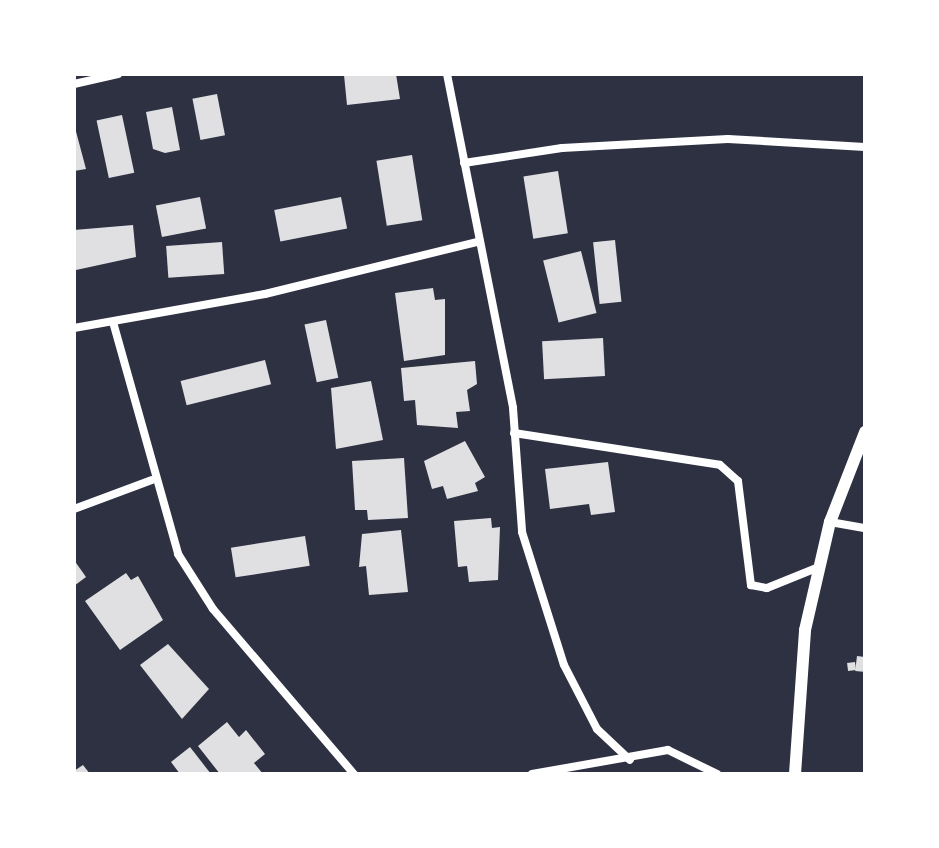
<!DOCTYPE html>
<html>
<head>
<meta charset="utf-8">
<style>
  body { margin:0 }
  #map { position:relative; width:939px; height:848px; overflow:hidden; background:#2d3142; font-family:"Alegreya Sans",sans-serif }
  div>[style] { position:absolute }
  .building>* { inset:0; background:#e0e0e3; transform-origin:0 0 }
  .minor>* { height:8px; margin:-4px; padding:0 4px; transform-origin:4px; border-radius:4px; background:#fff }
  .primary>* { height:12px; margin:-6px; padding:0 6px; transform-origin:6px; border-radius:6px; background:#fff }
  span { translate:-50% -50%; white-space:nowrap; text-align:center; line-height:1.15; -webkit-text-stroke:8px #fff; paint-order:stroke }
  .frame { position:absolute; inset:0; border:76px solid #fff; pointer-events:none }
</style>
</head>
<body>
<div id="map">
  <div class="building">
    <i style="clip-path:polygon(396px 74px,400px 99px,347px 105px,344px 75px)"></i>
    <i style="left:217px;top:94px;width:42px;height:25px;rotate:79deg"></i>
    <i style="clip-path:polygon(172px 107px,180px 150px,165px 153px,153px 149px,146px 112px)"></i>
    <i style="left:122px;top:115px;width:59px;height:26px;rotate:78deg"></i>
    <i style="clip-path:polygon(74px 124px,86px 169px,74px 171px)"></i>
    <i style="left:412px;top:155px;width:66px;height:36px;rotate:81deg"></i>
    <i style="left:558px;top:171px;width:63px;height:35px;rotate:81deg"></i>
    <i style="left:200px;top:197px;width:32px;height:45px;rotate:79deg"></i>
    <i style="left:341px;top:197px;width:32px;height:68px;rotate:79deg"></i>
    <i style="clip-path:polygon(133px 225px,136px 257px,76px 270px,74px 230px)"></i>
    <i style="left:615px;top:240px;width:62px;height:22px;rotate:84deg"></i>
    <i style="left:222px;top:242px;width:32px;height:56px;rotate:86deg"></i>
    <i style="left:581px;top:251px;width:64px;height:39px;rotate:76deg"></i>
    <i style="clip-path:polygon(433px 288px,435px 300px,445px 299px,445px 355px,404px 361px,395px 293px)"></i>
    <i style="left:326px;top:320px;width:59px;height:22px;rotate:78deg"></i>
    <i style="left:603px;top:338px;width:38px;height:61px;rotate:87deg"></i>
    <i style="left:265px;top:360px;width:25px;height:87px;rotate:76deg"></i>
    <i style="clip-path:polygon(475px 361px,477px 384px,467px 390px,470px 411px,456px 412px,458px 428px,417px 425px,415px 400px,404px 401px,401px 368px)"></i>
    <i style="clip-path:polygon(371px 381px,383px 440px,336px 449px,331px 388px)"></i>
    <i style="clip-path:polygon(465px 441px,485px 477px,475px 483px,478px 491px,447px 499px,443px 486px,432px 489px,424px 461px)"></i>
    <i style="clip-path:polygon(404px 458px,408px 518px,368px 520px,367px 510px,355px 510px,352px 461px)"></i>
    <i style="clip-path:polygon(608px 462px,615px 512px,591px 515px,589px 504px,550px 509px,545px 469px)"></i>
    <i style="clip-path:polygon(491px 518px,492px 528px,500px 527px,498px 580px,469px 582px,467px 566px,458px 567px,454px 521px)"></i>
    <i style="clip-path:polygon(401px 530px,408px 592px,369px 595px,366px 566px,359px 567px,362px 534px)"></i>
    <i style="left:305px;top:536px;width:30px;height:75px;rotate:81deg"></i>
    <i style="clip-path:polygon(74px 560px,86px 577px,74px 586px)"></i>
    <i style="clip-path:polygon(126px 573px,131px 580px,138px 576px,163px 620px,120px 650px,85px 601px)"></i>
    <i style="clip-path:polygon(168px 644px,209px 689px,182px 719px,140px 665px)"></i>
    <i style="left:857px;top:656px;width:8px;height:15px;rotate:7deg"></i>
    <i style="left:855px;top:662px;width:8px;height:8px;rotate:83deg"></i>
    <i style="clip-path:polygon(227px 722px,239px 737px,246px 730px,265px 754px,254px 763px,263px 774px,220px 774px,198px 746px)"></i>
    <i style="clip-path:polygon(190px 747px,211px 774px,180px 774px,171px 762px)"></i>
    <i style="clip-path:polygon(83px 765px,90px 774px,74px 774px,74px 771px)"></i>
  </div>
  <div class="minor">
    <i style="left:447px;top:74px;width:340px;rotate:78.8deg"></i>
    <i style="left:513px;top:408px;width:124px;rotate:85.8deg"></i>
    <i style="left:522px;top:532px;width:139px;rotate:72.5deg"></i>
    <i style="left:564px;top:665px;width:72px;rotate:62.7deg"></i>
    <i style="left:597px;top:729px;width:45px;rotate:43.2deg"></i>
    <i style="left:74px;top:84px;width:45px;rotate:-12.8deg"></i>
    <i style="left:464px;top:163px;width:99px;rotate:-8.7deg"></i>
    <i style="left:562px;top:148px;width:166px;rotate:-3.1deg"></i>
    <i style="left:728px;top:139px;width:137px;rotate:3.3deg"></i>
    <i style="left:113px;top:322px;width:241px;rotate:74.3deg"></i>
    <i style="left:178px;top:554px;width:65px;rotate:57.5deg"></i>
    <i style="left:213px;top:609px;width:217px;rotate:49.5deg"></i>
    <i style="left:74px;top:328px;width:194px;rotate:-10.1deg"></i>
    <i style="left:265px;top:294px;width:221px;rotate:-13.8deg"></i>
    <i style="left:514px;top:433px;width:208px;rotate:8.8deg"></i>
    <i style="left:720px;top:465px;width:24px;rotate:42deg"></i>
    <i style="left:738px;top:481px;width:105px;rotate:82.9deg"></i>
    <i style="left:751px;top:585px;width:16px;rotate:11deg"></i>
    <i style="left:767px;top:588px;width:56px;rotate:-22deg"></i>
    <i style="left:74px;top:509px;width:83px;rotate:-20.4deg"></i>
    <i style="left:830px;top:522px;width:36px;rotate:10deg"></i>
    <i style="left:532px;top:774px;width:138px;rotate:-10deg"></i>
    <i style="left:668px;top:750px;width:55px;rotate:26.1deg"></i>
  </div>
  <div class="primary">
    <i style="left:795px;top:774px;width:144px;rotate:-86deg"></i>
    <i style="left:805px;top:630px;width:111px;rotate:-77deg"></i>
    <i style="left:830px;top:522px;width:97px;rotate:-68.7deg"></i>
  </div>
  <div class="frame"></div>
</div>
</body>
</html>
